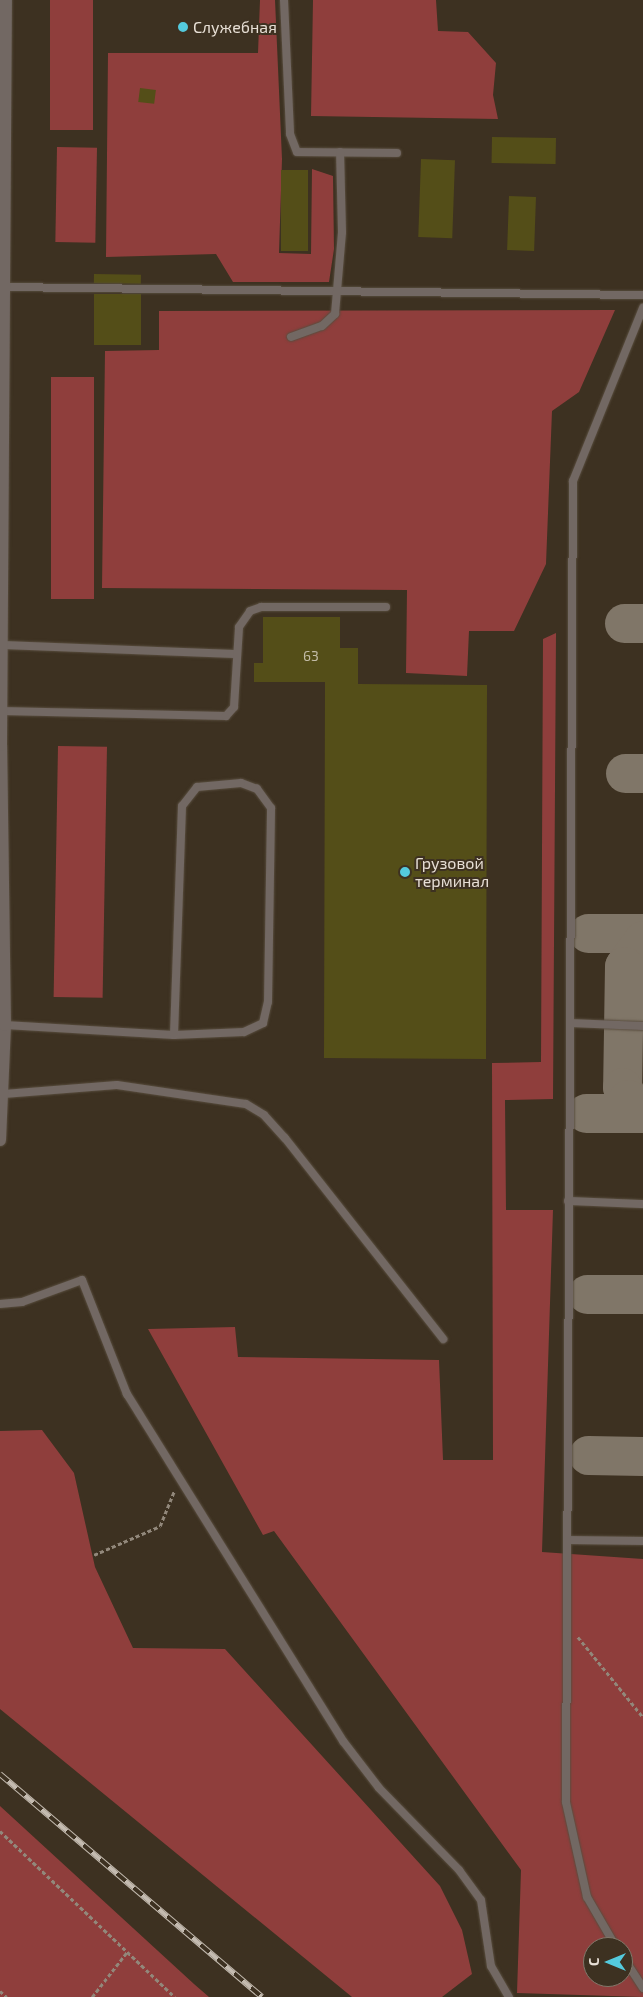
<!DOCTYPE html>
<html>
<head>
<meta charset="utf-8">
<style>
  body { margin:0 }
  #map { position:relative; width:643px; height:1997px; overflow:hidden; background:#3d3121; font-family:"Exo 2",sans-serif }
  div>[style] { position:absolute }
  .green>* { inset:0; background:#8f3e3c; transform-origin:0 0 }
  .taxiway>* { height:39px; margin:-19.5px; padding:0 19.5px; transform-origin:19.5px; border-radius:19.5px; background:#807668 }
  .building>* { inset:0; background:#544e18; transform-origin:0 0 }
  .path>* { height:2.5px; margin-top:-1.25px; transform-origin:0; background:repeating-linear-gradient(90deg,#92887b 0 4px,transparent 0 6.5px) }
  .roads { filter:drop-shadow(0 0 1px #584d3e) drop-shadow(0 0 1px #584d3e) }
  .service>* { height:8px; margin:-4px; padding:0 4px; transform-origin:4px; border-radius:4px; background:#726863 }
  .minor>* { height:12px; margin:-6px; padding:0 6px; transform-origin:6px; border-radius:6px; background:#726863 }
  .rail>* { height:5.5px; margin-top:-2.75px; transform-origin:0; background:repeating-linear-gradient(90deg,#3d3121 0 11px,#c4bbb0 0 22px); box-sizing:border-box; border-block:1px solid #c4bbb0 }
  .dots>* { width:14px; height:14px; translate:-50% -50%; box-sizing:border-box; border:2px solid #3d3121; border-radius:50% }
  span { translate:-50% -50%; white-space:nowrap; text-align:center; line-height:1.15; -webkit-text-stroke:4px #3d3121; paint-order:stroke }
  .number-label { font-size:14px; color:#c2bba6 }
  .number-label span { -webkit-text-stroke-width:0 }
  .poi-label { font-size:16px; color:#e7dfd5 }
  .left { translate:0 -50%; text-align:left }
  .north { position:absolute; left:583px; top:1937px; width:50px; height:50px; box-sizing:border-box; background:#3d3121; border:1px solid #817769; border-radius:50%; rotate:270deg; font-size:14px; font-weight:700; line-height:20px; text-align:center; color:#e7dfd5 }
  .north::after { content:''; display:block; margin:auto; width:18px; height:22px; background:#54cadd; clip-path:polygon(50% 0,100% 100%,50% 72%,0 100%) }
</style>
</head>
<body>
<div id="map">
  <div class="green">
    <i style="left:50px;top:0;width:43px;height:130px"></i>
    <i style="clip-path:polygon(260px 0,275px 0,282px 159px,279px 253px,311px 254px,312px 169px,333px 176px,334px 249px,329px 282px,233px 282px,216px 254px,106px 257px,108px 53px,258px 53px)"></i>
    <i style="clip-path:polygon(313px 0,436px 0,438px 31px,468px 32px,496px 63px,493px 95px,498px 119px,311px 116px)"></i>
    <i style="left:57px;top:147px;width:40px;height:95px;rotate:1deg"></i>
    <i style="clip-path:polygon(615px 310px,579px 392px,552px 411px,546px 564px,514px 631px,469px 631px,467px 676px,406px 673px,407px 590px,102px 588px,105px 351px,159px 350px,159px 311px)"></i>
    <i style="left:51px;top:377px;width:43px;height:222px"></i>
    <i style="clip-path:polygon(evenodd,556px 633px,553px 1099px,505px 1100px,506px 1210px,553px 1210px,542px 1552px,643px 1559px,643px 1997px,517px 1993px,521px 1870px,274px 1531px,263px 1535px,148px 1329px,235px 1327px,238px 1357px,439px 1360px,443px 1460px,493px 1460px,492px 1063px,541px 1062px,543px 639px,556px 633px,593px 1947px,623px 1947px,623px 1977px,593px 1977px,593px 1947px)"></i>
    <i style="left:58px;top:746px;width:49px;height:251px;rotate:1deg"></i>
    <i style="clip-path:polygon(42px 1430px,74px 1473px,95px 1567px,133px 1648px,225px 1649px,440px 1886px,462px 1930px,472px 1974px,442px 1997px,352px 1997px,0 1709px,0 1431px)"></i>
    <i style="clip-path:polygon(0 1806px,194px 1984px,209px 1997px,0 1997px)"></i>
  </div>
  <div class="taxiway">
    <i style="left:624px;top:623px;width:19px"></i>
    <i style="left:625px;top:773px;width:18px"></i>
    <i style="left:588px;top:933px;width:55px"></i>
    <i style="left:643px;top:940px;width:32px;rotate:126deg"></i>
    <i style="left:624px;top:966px;width:121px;rotate:90.9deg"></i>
    <i style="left:622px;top:1087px;width:13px;rotate:63deg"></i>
    <i style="left:628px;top:1099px;width:18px;rotate:34deg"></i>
    <i style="left:586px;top:1113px;width:57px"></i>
    <i style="left:587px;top:1294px;width:56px"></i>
    <i style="left:588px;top:1455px;width:55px;rotate:1deg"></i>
  </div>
  <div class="building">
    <i style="left:140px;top:88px;width:16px;height:14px;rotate:7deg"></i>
    <i style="left:492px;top:137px;width:64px;height:26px;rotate:1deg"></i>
    <i style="left:421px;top:159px;width:34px;height:78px;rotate:2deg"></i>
    <i style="left:281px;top:170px;width:27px;height:81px"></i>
    <i style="left:509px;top:196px;width:27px;height:54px;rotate:2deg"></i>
    <i style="left:94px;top:274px;width:47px;height:9px;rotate:1deg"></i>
    <i style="left:94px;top:294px;width:47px;height:51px"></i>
    <i style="clip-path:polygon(263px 617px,340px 617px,340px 648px,358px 648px,358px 684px,487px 685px,486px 1059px,324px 1058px,325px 682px,254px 682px,254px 663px,263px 663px)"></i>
  </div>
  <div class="path">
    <i style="left:94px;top:1555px;width:72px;rotate:-23.7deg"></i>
    <i style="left:160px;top:1526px;width:38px;rotate:-68deg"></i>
    <i style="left:578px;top:1637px;width:103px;rotate:50.9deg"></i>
    <i style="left:0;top:1831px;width:241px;rotate:43.5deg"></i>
    <i style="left:0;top:1991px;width:9px;rotate:41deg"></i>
    <i style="left:92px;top:1997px;width:57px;rotate:-52.1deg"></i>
  </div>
  <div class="roads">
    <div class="service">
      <i style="left:284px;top:0;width:134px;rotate:87.4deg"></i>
      <i style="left:290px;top:134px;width:19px;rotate:69deg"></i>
      <i style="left:297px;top:152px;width:100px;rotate:0.6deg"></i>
      <i style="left:2px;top:287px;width:641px;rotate:0.72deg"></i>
      <i style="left:291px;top:337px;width:33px;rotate:-20deg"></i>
      <i style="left:322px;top:326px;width:18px;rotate:-43deg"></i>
      <i style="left:335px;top:314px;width:82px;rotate:-85.1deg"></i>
      <i style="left:342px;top:232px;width:80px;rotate:-91.4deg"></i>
      <i style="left:1px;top:645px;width:236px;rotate:2.2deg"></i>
      <i style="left:1px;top:711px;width:225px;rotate:1.3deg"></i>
      <i style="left:226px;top:716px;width:12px;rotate:-48deg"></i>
      <i style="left:234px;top:707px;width:80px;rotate:-86.4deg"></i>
      <i style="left:239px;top:627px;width:19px;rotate:-55deg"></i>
      <i style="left:250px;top:611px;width:12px;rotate:-20deg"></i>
      <i style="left:261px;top:607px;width:125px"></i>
      <i style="left:570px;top:1023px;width:73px;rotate:2.4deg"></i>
      <i style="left:5px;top:1025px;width:169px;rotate:3.4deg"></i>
      <i style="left:174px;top:1035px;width:70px;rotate:-2.5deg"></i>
      <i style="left:244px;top:1032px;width:21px;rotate:-25deg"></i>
      <i style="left:263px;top:1023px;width:22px;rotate:-77deg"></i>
      <i style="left:268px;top:1002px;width:194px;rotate:-89.1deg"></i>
      <i style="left:271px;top:808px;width:24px;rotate:-126deg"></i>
      <i style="left:257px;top:789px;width:17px;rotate:-159deg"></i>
      <i style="left:241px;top:783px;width:44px;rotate:174.8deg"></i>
      <i style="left:197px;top:787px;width:24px;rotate:128deg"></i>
      <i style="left:182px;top:806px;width:229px;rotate:92deg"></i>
      <i style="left:4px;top:1094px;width:113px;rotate:-4.6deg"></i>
      <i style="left:117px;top:1085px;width:130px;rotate:8.4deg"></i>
      <i style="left:246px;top:1104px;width:21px;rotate:31deg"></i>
      <i style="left:264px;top:1115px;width:31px;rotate:48deg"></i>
      <i style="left:285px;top:1138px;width:256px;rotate:51.8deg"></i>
      <i style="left:568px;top:1201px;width:75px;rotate:2.3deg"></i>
      <i style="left:0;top:1304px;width:22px;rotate:-5deg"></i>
      <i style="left:22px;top:1302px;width:64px;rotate:-20.1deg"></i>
      <i style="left:82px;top:1280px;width:123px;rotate:68.5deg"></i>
      <i style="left:127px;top:1394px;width:409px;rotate:58.1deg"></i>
      <i style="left:343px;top:1741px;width:59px;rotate:52.5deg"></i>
      <i style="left:379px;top:1788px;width:115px;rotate:45.7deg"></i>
      <i style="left:459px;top:1870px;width:37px;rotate:54deg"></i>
      <i style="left:481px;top:1900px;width:67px;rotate:81.4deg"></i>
      <i style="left:491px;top:1966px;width:36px;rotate:60deg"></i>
      <i style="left:570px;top:1540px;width:73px;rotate:0.8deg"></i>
      <i style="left:616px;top:1947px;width:58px;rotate:-120.1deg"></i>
      <i style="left:587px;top:1897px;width:97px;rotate:-102.5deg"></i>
      <i style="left:566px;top:1802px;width:1321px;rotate:-89.7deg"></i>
      <i style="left:573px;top:481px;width:187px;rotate:-68deg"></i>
      <i style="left:623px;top:1957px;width:37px;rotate:57deg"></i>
    </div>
    <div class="minor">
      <i style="left:0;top:1140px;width:115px;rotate:-87.5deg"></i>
      <i style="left:5px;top:1025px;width:280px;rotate:-90.8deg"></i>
      <i style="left:1px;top:745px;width:745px;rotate:-89.62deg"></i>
    </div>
  </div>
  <div class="rail">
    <i style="left:0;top:1774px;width:344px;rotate:40.4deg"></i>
  </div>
  <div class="dots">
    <i style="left:183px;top:27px;background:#54cadd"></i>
    <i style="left:405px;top:872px;background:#54cadd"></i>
  </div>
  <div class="number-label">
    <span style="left:311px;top:656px">63</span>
  </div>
  <div class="poi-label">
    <span class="left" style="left:193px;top:27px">Служебная</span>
    <span class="left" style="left:415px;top:872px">Грузовой<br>терминал</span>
  </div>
  <div class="north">С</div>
</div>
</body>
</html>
